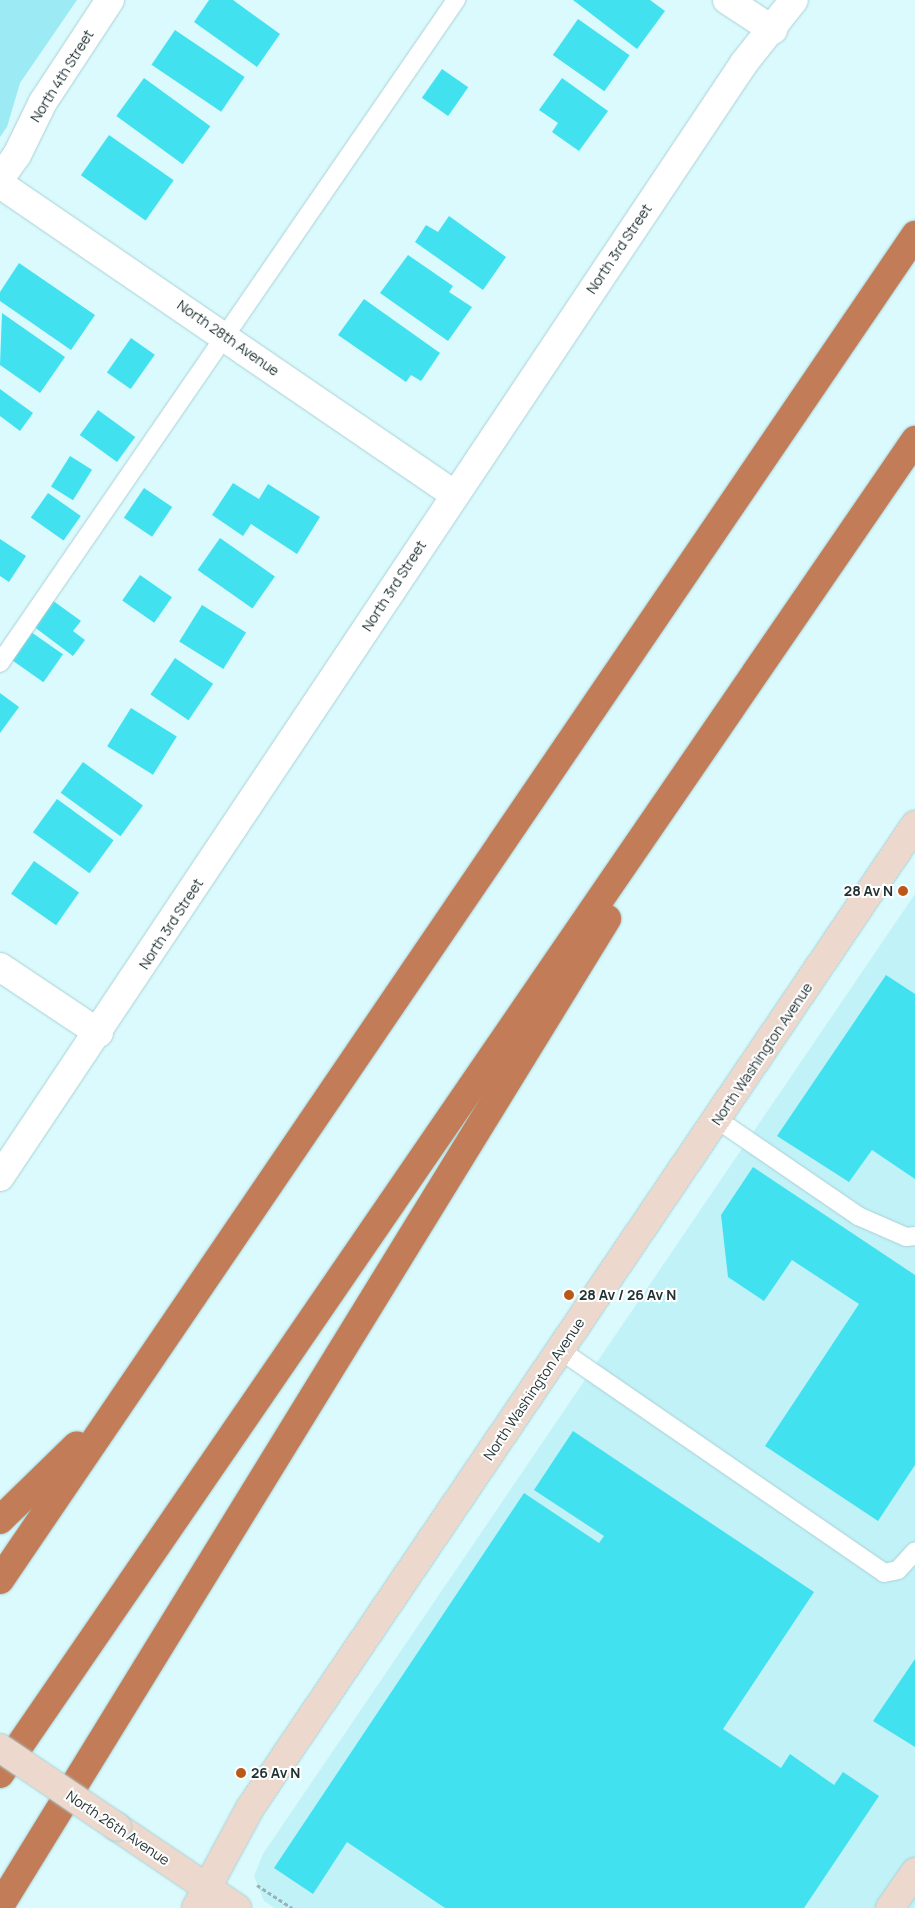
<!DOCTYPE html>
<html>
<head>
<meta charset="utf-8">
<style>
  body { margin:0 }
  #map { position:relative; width:915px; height:1908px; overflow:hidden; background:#dafafd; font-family:Manrope,sans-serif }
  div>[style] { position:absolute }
  .built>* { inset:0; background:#c0f2f7 }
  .green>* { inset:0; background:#9ceaf3 }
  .building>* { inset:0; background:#42e1f0; transform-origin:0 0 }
  .path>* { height:3px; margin-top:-1.5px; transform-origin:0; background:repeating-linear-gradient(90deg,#98b3b5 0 4px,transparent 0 6.5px) }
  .roads { filter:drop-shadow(0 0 1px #aad0d4) drop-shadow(0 0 1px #aad0d4) }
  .lane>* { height:18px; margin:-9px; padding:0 9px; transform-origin:9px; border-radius:9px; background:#fff }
  .street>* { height:28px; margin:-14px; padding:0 14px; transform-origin:14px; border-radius:14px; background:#fff }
  .secondary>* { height:28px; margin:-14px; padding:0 14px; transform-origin:14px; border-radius:14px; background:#edd8cd }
  .highway>* { height:28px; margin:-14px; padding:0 14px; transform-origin:14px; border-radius:14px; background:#c27d58 }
  .bridges { filter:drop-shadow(0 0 1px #aad0d4) drop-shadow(0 0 1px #aad0d4) }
  .secondary-bridge>* { height:28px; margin:-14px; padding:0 14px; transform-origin:14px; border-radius:14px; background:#edd8cd }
  .dots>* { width:14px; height:14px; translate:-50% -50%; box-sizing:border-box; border:2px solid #fff; border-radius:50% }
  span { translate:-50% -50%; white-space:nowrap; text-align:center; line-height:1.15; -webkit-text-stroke:4px #fff; paint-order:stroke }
  .street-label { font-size:14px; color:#223233 }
  .poi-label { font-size:14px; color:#223233; font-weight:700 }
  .right { translate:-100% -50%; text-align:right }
  .left { translate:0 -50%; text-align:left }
</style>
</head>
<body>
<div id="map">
  <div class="built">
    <i style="clip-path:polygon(915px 894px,915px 1908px,275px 1908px,264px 1901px,254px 1876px,263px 1854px)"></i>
  </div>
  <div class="green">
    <i style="clip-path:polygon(0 0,77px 0,20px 83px,7px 127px,0 137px)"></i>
  </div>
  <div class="building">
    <i style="clip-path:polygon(209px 0,233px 0,280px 34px,257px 67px,194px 22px)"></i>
    <i style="clip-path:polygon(573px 0,650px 0,665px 11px,637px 49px)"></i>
    <i style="left:578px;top:19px;width:63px;height:44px;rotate:35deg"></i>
    <i style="left:175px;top:30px;width:84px;height:42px;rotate:34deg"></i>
    <i style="left:442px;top:69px;width:32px;height:35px;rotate:35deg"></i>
    <i style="left:144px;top:78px;width:82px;height:47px;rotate:36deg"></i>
    <i style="clip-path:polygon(562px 78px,608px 111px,579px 151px,552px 132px,558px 123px,539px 110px)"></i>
    <i style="left:109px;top:135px;width:79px;height:49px;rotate:35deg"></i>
    <i style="clip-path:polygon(449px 216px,506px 257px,483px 290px,415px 242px,426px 225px,438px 232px)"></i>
    <i style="clip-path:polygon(408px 255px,453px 286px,449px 292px,472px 307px,448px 341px,380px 293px)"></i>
    <i style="clip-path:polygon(19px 263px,95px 315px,71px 350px,0 301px,0 292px)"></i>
    <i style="clip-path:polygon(364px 299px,440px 353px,421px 381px,411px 375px,406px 382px,338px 335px)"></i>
    <i style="clip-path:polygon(2px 313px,65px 357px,40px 393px,0 365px)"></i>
    <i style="left:131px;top:338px;width:29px;height:42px;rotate:35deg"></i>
    <i style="clip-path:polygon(0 389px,33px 413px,20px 431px,0 416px)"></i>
    <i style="left:98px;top:410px;width:46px;height:31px;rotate:36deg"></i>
    <i style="left:70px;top:456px;width:26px;height:36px;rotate:32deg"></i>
    <i style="clip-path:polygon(233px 483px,259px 499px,268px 484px,320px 517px,297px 554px,251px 524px,243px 536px,212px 515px)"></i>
    <i style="left:144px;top:488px;width:34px;height:36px;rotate:34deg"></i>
    <i style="left:48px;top:493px;width:40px;height:30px;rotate:35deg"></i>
    <i style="left:220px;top:538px;width:67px;height:39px;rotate:35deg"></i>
    <i style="clip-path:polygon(0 539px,26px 556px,9px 582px,0 576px)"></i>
    <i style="left:140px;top:575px;width:39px;height:31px;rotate:35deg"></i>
    <i style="clip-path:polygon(52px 600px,81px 621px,73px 631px,85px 640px,73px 656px,33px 626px)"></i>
    <i style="left:202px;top:605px;width:52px;height:43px;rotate:32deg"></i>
    <i style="left:31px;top:632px;width:39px;height:34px;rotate:35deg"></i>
    <i style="left:175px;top:658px;width:46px;height:44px;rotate:34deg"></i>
    <i style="clip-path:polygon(0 693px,19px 707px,0 733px)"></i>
    <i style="left:131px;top:708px;width:54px;height:45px;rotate:32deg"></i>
    <i style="left:83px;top:762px;width:74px;height:38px;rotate:36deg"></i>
    <i style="left:57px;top:799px;width:70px;height:41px;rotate:36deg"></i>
    <i style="left:34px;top:861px;width:55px;height:40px;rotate:35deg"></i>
    <i style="clip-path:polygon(886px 975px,915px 994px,915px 1179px,872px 1150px,849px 1182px,777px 1136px)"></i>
    <i style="clip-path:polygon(753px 1167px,915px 1275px,915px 1465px,878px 1521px,765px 1446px,859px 1304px,792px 1260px,764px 1301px,728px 1277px,721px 1215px)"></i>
    <i style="clip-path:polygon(573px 1431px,814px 1592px,723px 1729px,781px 1768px,790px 1754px,834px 1785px,843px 1772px,879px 1796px,804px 1908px,445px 1908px,347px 1842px,313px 1894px,274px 1868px,524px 1493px,599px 1543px,604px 1536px,534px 1490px)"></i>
    <i style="clip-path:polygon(915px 1659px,915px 1747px,873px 1721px)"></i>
  </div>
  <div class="path">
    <i style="left:257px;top:1885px;width:42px;rotate:33.3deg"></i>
  </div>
  <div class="roads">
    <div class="lane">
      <i style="left:0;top:663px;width:805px;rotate:-55.48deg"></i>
      <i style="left:718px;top:1120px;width:170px;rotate:34.4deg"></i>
      <i style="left:858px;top:1216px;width:52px;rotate:23.6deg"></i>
      <i style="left:906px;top:1237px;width:9px;rotate:-6deg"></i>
      <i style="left:560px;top:1350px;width:393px;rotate:34.5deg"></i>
      <i style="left:884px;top:1573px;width:14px;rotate:-12deg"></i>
      <i style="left:898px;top:1570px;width:25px;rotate:-48deg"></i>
    </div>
    <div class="street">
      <i style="left:727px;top:0;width:55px;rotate:33.1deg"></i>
      <i style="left:0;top:179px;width:29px;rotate:-55deg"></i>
      <i style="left:17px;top:155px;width:59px;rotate:-63.9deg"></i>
      <i style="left:43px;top:102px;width:122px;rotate:-56.7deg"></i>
      <i style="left:0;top:184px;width:551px;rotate:34.35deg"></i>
      <i style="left:0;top:967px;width:119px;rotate:33.7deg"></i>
      <i style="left:0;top:1177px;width:1340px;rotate:-56.26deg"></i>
      <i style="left:744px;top:63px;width:80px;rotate:-51.6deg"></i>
    </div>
    <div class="secondary">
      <i style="left:117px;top:1827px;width:145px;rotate:34deg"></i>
      <i style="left:196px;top:1908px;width:114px;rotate:-61.6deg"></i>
      <i style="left:250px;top:1808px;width:1187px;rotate:-55.92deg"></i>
      <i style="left:890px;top:1908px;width:44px;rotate:-55.2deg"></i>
    </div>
    <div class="highway">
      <i style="left:0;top:1520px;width:107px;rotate:-44.2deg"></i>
      <i style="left:0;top:1580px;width:1627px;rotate:-55.77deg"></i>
      <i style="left:0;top:1774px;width:1618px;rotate:-55.55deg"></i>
      <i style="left:0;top:1906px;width:1159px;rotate:-58.41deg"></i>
    </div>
  </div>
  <div class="bridges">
    <div class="secondary-bridge">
      <i style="left:0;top:1748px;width:141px;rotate:34deg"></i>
    </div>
  </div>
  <div class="dots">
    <i style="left:903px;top:891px;background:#ba5819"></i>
    <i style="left:569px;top:1295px;background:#ba5819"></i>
    <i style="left:241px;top:1773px;background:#ba5819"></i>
  </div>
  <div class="street-label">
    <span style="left:62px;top:76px;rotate:-58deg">North 4th Street</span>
    <span style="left:619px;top:249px;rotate:-56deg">North 3rd Street</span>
    <span style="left:228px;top:338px;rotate:35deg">North 28th Avenue</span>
    <span style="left:394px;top:586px;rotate:-57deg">North 3rd Street</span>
    <span style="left:171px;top:924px;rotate:-57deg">North 3rd Street</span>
    <span style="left:762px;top:1054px;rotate:-56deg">North Washington Avenue</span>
    <span style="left:534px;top:1389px;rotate:-56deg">North Washington Avenue</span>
    <span style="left:118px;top:1828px;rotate:34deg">North 26th Avenue</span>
  </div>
  <div class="poi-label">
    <span class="right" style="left:893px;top:891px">28 Av N</span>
    <span class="left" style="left:579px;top:1295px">28 Av / 26 Av N</span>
    <span class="left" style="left:251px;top:1773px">26 Av N</span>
  </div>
</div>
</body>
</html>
